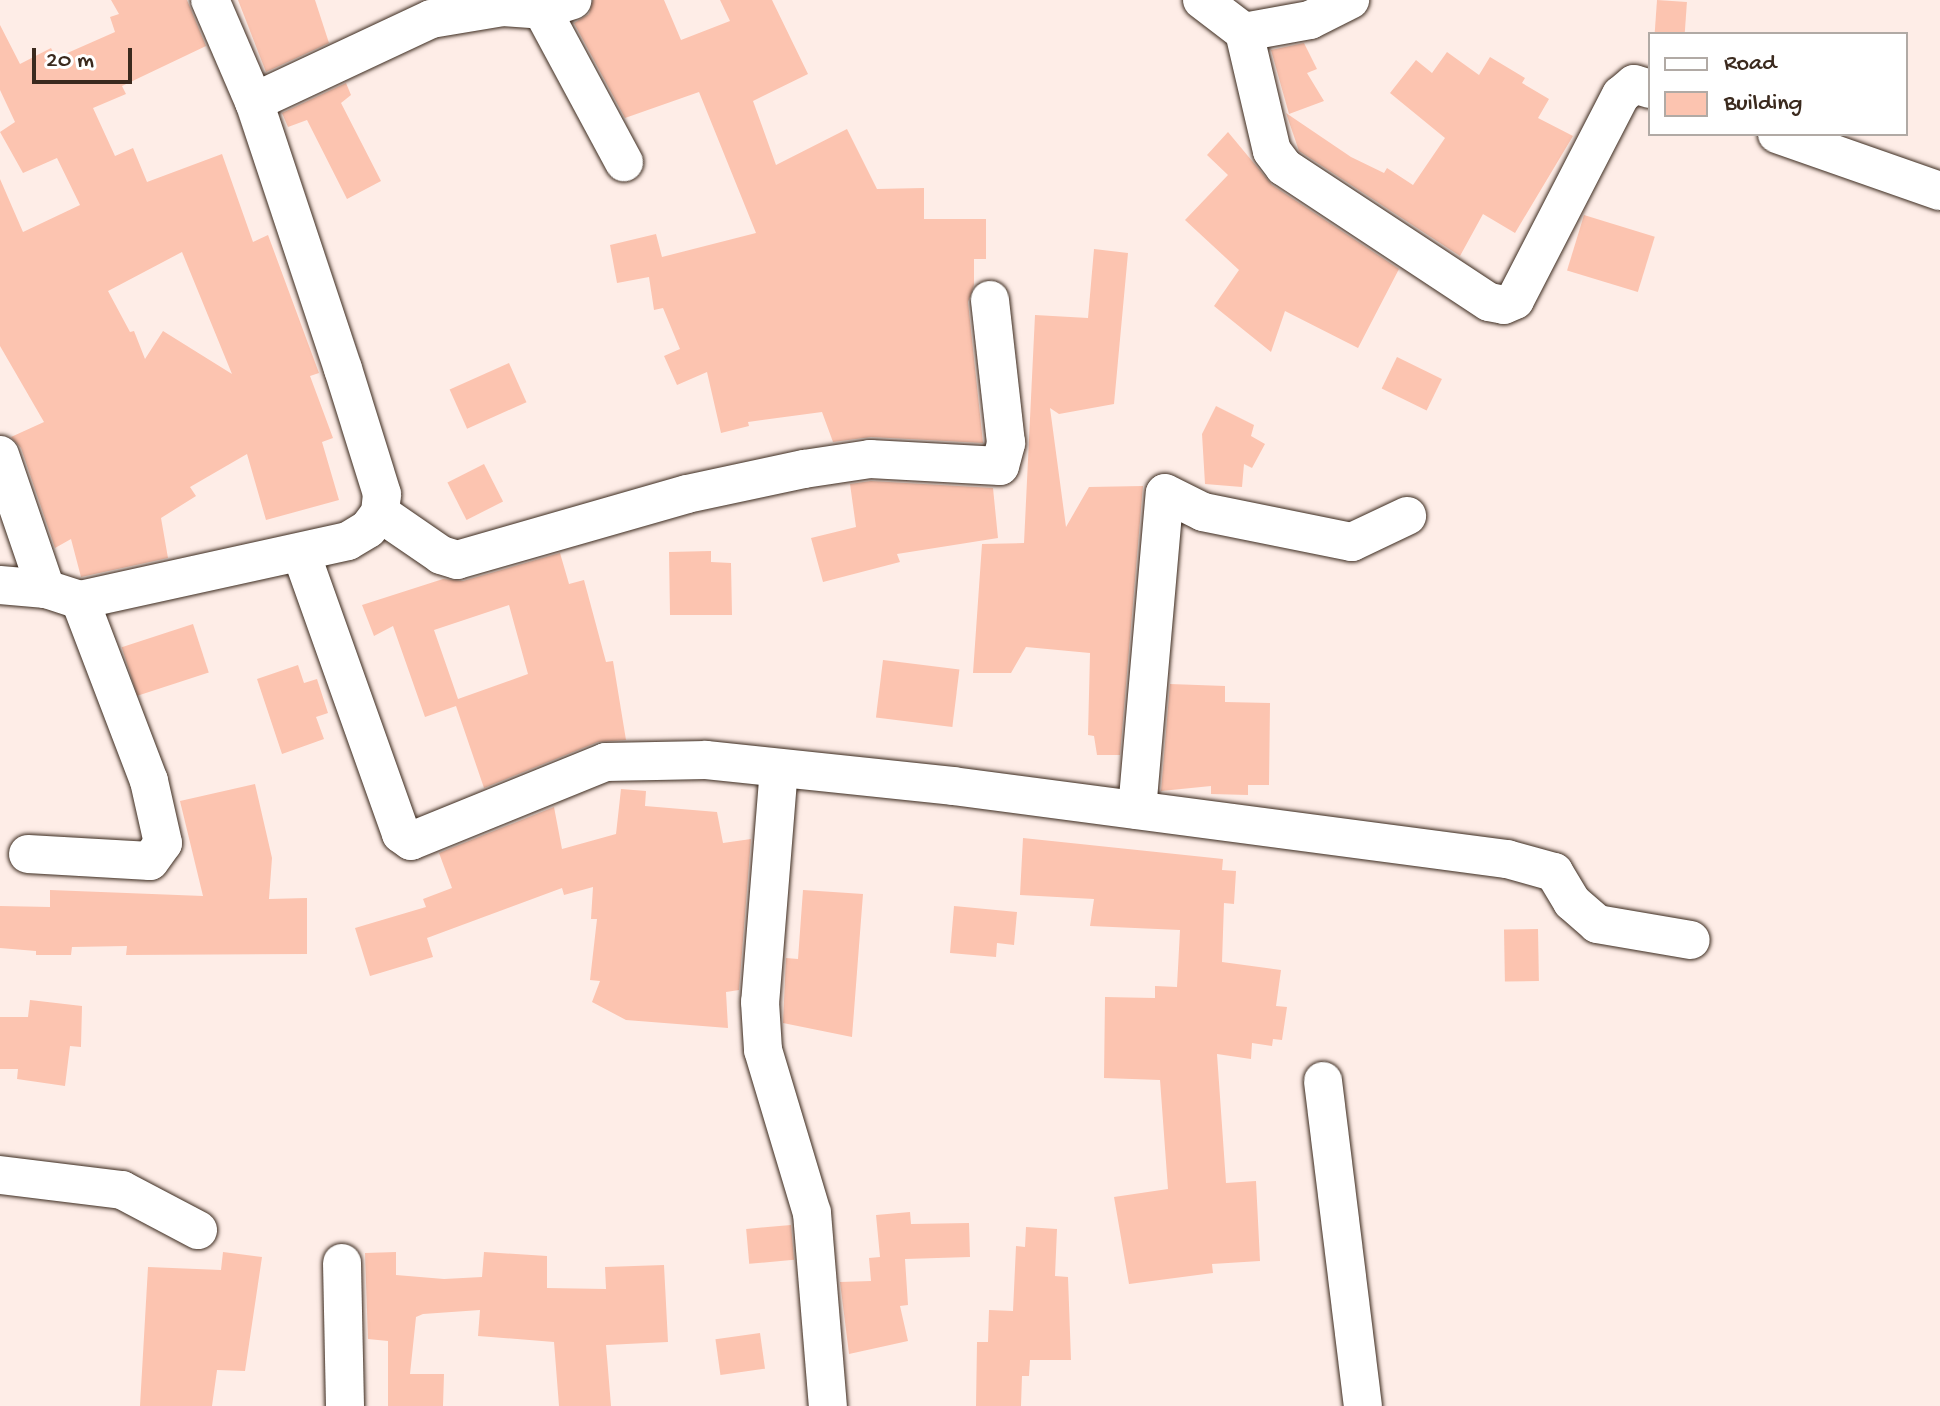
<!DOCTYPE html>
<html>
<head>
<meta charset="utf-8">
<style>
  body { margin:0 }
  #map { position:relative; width:1940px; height:1406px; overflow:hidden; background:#feede7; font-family:"Gochi Hand",sans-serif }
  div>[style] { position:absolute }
  .building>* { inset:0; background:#fcc4b0; transform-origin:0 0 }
  .roads { filter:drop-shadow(0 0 2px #3b2a1e) drop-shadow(0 0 2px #3b2a1e) }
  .minor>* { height:38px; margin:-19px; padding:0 19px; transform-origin:19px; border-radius:19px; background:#fff }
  span { translate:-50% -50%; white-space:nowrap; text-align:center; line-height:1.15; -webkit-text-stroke:6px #fff; paint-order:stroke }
  .legend { position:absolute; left:1648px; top:32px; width:260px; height:104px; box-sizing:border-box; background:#fff; border:2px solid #b1aaa5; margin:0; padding:10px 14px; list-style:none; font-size:24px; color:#3b2a1e }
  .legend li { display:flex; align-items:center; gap:16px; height:40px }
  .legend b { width:40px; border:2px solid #b1aaa5 }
  .scale { position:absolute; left:32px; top:48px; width:100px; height:36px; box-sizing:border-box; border:4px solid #3b2a1e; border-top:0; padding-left:10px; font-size:24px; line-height:28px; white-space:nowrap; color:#3b2a1e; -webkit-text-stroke:6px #fff; paint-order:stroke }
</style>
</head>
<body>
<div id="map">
  <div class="building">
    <i style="clip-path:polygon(evenodd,111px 0,187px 0,206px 46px,122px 86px,126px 94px,93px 108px,115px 156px,133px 148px,147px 182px,222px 154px,253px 242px,268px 235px,319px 373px,310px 376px,333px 438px,322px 442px,339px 500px,266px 520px,247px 454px,190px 487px,196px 496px,161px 518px,168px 558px,81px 577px,71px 539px,55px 548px,21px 448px,11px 437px,44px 422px,0 346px,0 179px,23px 232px,80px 205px,57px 158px,23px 173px,0 132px,15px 122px,0 90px,0 25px,20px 64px,51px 48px,56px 58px,115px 32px,110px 17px,119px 14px,111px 0,182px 252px,232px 374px,163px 331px,145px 359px,134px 331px,130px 332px,108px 291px,182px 252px)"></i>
    <i style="clip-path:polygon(238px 0,315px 0,329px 43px,266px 72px)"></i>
    <i style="clip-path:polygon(593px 0,664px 0,681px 40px,730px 21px,720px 0,772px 0,808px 74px,753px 101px,776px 165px,847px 129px,877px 189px,924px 188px,924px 219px,986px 219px,986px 259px,974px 259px,974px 285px,968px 302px,983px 443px,871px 437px,833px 442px,822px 412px,748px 422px,749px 426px,721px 433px,707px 372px,677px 385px,664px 356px,680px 349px,663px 308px,654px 310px,649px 277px,617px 283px,610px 245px,656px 234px,662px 257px,756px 233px,699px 92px,625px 118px,574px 23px,589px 14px)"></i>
    <i style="left:1657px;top:0;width:30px;height:34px;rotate:4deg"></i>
    <i style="clip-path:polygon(1304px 43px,1317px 69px,1307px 73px,1324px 101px,1289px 114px,1271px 50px)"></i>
    <i style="clip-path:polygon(1447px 52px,1479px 75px,1490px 57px,1525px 78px,1522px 83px,1549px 99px,1538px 118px,1573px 136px,1515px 233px,1483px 214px,1460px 256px,1299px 151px,1286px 113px,1351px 157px,1384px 173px,1387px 168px,1413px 185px,1445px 138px,1390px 93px,1416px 60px,1432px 73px)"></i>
    <i style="clip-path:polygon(346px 83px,351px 95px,341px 103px,381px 181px,347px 199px,307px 120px,288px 127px,282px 113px)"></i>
    <i style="clip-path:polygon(1228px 132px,1272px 185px,1399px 269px,1358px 348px,1285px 311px,1271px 352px,1214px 306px,1239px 270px,1185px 220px,1228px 175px,1207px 155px)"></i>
    <i style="left:1584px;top:215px;width:74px;height:58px;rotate:17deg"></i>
    <i style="clip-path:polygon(1094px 249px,1128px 253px,1114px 404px,1059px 414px,1050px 408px,1066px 527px,1089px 487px,1143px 486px,1120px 755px,1097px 755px,1094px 736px,1088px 735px,1090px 653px,1026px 647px,1011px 673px,973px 673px,982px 544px,1024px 543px,1035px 315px,1088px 318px)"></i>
    <i style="left:1397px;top:357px;width:50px;height:35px;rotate:26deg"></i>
    <i style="left:509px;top:363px;width:43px;height:65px;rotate:66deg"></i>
    <i style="clip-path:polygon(1216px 406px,1254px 425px,1251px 436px,1265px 444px,1252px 468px,1244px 464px,1242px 487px,1205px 484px,1202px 434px)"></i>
    <i style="left:484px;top:464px;width:42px;height:41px;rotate:63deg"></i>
    <i style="clip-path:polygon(871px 481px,993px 488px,998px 538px,897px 554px,900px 562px,823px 582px,811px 538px,856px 527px,850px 484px)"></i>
    <i style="clip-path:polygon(711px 551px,711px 562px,731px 563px,732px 615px,670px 615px,669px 552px)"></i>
    <i style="clip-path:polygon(evenodd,560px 553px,569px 584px,584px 580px,606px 662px,613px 661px,626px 740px,598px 742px,484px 788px,456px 706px,425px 717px,393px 626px,374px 636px,362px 605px,443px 579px,463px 581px,560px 553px,509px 605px,528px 674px,458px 699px,434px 630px,509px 605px)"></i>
    <i style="left:193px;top:624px;width:51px;height:75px;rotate:72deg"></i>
    <i style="left:883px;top:660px;width:77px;height:58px;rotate:7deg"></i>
    <i style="clip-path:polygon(298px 665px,304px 683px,317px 679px,328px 713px,316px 717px,324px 739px,282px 754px,257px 679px)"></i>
    <i style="clip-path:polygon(1170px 684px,1225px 686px,1225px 702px,1270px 703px,1269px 785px,1248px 785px,1248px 795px,1211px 794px,1211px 786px,1161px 791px)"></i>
    <i style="clip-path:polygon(255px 784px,272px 858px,269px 899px,307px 898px,307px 954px,126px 955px,127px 946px,72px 947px,71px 955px,36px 955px,36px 951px,0 948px,0 906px,50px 907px,50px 890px,203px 896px,180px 801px)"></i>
    <i style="clip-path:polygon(621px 789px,646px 791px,645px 806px,717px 812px,723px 843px,751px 839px,739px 990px,726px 992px,728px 1028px,626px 1020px,592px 1002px,600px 981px,590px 980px,597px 919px,591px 919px,593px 887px,564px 895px,562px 888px,427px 938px,433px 957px,370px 976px,355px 928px,426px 907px,423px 899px,452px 888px,439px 853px,554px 807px,562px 849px,616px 834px)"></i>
    <i style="clip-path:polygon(1023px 838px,1223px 859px,1222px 870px,1236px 871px,1234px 904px,1224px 903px,1222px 962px,1281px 970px,1276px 1006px,1287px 1007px,1282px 1040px,1273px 1039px,1272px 1046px,1252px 1043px,1251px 1059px,1217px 1054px,1226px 1183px,1256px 1181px,1260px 1261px,1212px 1264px,1213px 1273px,1129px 1284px,1114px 1197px,1168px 1189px,1160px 1080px,1104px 1078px,1105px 997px,1155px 998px,1155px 986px,1177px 987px,1180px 930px,1090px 926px,1094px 899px,1020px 895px)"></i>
    <i style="clip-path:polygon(803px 890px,863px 894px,852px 1037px,783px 1023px,786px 958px,798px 959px)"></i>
    <i style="clip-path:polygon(954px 906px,1017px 912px,1014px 945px,997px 943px,996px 957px,950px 953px)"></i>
    <i style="left:1538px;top:929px;width:52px;height:34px;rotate:89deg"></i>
    <i style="clip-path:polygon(30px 1000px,82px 1006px,81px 1047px,70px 1046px,65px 1086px,17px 1079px,18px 1069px,0 1069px,0 1017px,28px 1017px)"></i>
    <i style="clip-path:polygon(910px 1212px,911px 1224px,969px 1223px,970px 1257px,905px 1259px,908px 1305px,900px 1306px,908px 1341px,849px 1354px,840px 1282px,871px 1281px,869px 1258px,880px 1257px,876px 1215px)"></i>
    <i style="left:791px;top:1225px;width:35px;height:45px;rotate:85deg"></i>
    <i style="clip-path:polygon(1026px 1227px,1057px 1229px,1055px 1276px,1068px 1277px,1071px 1360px,1030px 1360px,1029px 1376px,1022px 1376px,1021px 1406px,976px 1406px,977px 1342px,988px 1342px,989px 1310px,1013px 1311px,1016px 1246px,1025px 1247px)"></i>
    <i style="clip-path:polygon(223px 1252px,262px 1257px,245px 1371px,217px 1370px,212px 1406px,140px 1406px,148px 1267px,221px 1270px)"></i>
    <i style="clip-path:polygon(396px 1252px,396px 1275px,444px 1279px,482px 1277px,484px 1252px,547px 1256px,547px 1288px,606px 1289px,605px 1267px,664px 1265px,668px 1342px,606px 1345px,611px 1406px,559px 1406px,554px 1342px,478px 1336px,480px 1310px,423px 1314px,416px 1317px,410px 1374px,444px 1374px,443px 1406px,388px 1406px,388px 1341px,368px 1339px,365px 1253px)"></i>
    <i style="left:760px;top:1333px;width:36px;height:45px;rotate:82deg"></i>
  </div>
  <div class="roads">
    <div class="minor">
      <i style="left:1202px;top:0;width:53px;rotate:37.3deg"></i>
      <i style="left:1244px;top:32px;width:122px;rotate:76.8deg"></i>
      <i style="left:1272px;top:151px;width:20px;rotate:53deg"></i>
      <i style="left:1284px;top:167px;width:245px;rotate:33.4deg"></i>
      <i style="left:1489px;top:302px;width:15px;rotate:11deg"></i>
      <i style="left:1504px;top:305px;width:12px;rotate:-24deg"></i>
      <i style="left:1515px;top:300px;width:231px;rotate:-62.7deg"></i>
      <i style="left:1621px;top:95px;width:17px;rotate:-40deg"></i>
      <i style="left:1634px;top:84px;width:17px;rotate:17deg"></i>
      <i style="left:542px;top:10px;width:173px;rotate:61.7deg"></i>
      <i style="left:1244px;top:32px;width:67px;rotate:-10.3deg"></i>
      <i style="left:1310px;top:20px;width:45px;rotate:-26.6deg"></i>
      <i style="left:254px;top:102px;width:195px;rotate:-25.1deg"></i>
      <i style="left:431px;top:19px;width:73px;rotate:-9.5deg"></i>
      <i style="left:503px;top:7px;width:39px;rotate:4deg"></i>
      <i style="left:542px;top:10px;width:32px;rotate:-18deg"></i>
      <i style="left:1777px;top:134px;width:173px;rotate:19.3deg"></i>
      <i style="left:0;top:455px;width:142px;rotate:71.1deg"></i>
      <i style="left:380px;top:513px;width:74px;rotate:34.5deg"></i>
      <i style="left:441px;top:555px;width:17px;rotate:17deg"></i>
      <i style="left:457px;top:560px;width:239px;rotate:-16deg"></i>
      <i style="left:687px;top:494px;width:120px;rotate:-12.1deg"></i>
      <i style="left:804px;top:469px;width:67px;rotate:-8.6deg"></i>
      <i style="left:870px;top:459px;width:130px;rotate:3.1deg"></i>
      <i style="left:1000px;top:466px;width:24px;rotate:-75deg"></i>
      <i style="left:1006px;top:443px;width:144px;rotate:-96.4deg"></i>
      <i style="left:301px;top:553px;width:298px;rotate:70.4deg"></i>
      <i style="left:401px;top:834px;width:12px;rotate:35deg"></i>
      <i style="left:411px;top:841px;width:210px;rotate:-22.1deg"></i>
      <i style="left:606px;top:762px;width:100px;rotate:-1.1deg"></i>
      <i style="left:706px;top:760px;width:248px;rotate:6deg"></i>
      <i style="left:953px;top:786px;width:559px;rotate:7.51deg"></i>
      <i style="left:1507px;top:859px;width:49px;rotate:15.5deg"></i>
      <i style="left:1554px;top:872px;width:35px;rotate:59deg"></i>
      <i style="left:1572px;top:902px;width:33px;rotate:41deg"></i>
      <i style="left:1597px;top:924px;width:95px;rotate:9.7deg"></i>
      <i style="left:0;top:585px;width:46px;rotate:5deg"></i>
      <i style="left:46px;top:589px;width:36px;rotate:18deg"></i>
      <i style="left:80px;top:600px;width:274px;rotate:-12.4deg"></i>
      <i style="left:348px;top:541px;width:23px;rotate:-31deg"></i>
      <i style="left:368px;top:529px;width:20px;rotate:-53deg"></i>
      <i style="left:380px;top:513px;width:19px;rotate:-84deg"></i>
      <i style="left:382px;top:494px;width:131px;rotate:-107.3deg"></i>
      <i style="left:343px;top:369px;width:281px;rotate:-108.4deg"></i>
      <i style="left:254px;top:102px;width:111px;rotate:-113.3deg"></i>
      <i style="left:779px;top:768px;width:235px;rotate:94.6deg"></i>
      <i style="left:760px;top:1002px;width:48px;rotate:86.4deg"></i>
      <i style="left:763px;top:1050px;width:170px;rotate:73.3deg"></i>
      <i style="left:812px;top:1213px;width:194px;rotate:85.3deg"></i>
      <i style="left:1137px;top:810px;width:318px;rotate:-85deg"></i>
      <i style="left:1165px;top:493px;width:42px;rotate:26.6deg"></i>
      <i style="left:1203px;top:512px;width:152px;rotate:11.4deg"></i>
      <i style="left:1352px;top:542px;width:61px;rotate:-25.3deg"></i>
      <i style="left:28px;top:854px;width:122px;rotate:3.3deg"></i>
      <i style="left:150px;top:861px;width:22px;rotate:-54deg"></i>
      <i style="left:163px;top:843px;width:64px;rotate:-102.7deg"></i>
      <i style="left:149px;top:781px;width:194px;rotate:-110.9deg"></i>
      <i style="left:1323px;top:1081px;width:327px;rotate:83deg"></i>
      <i style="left:0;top:1175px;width:123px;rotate:7deg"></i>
      <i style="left:122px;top:1190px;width:86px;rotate:27.8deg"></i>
      <i style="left:342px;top:1263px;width:143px;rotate:88.8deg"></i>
    </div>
  </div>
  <ul class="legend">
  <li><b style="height:10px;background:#fff"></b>Road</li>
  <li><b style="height:22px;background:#fcc4b0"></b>Building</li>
  </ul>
  <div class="scale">20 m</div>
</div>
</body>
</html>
